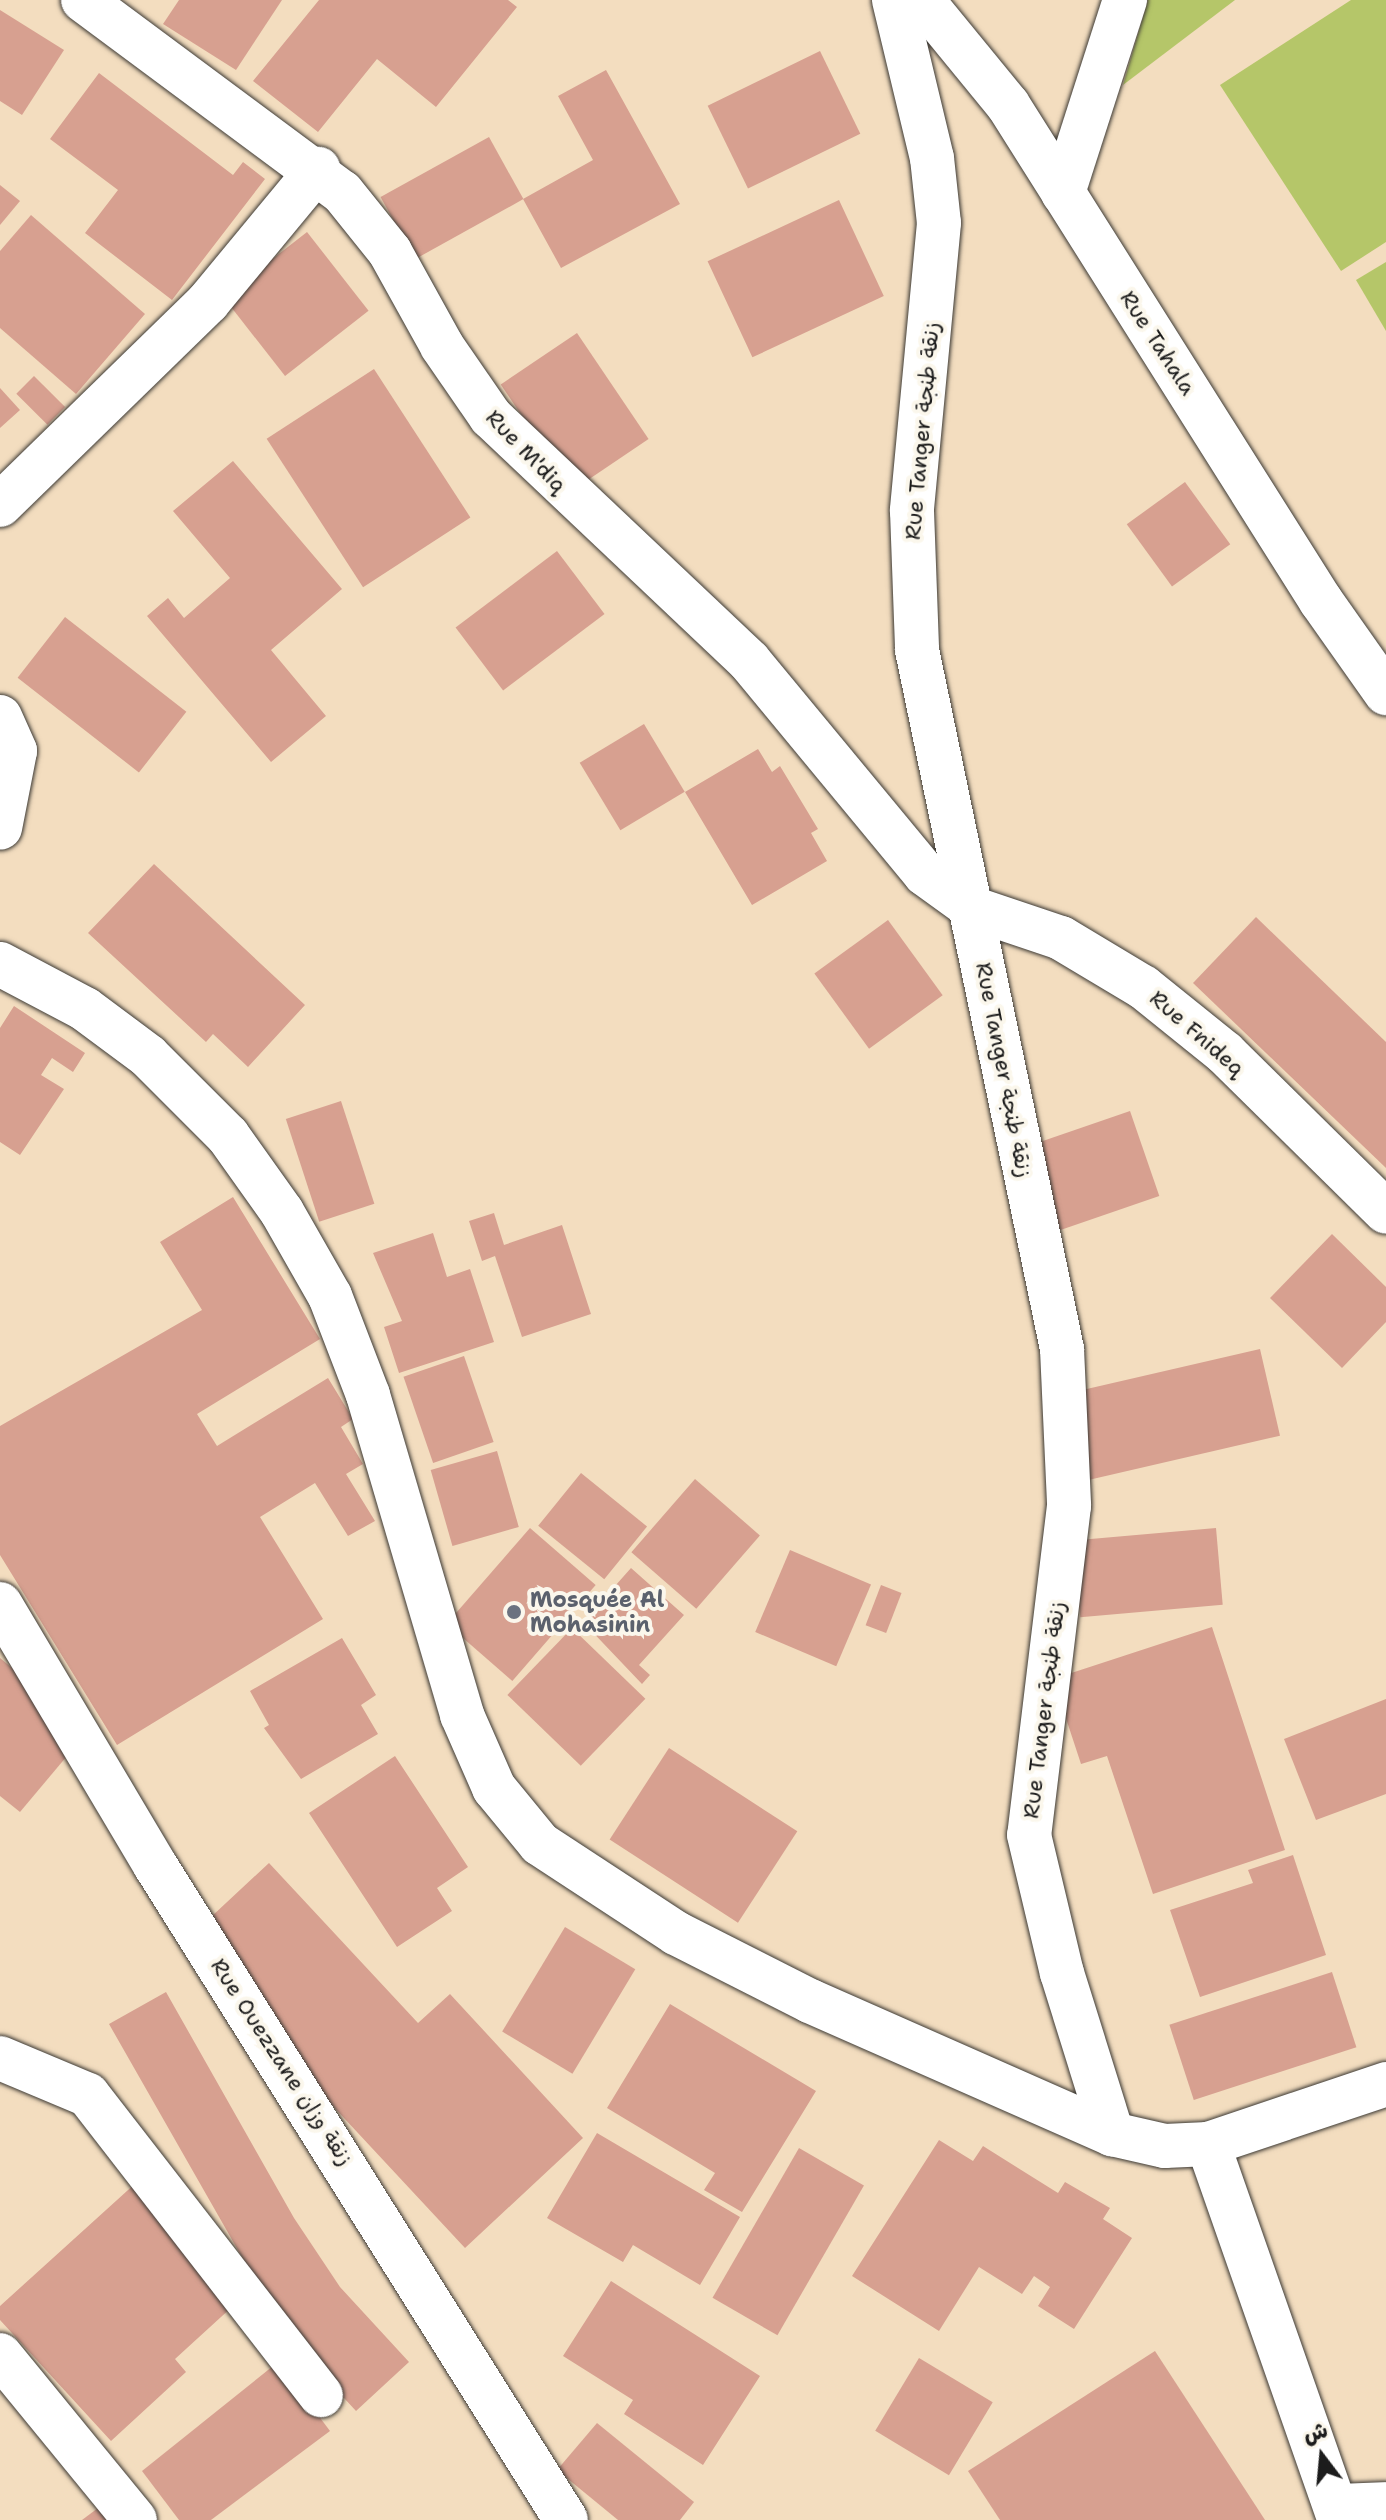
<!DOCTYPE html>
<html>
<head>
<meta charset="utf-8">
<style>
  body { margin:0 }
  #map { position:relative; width:1386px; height:2520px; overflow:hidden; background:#f3ddbf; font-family:"Shantell Sans","Playpen Sans Arabic",sans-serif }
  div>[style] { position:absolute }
  .green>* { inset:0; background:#b5c669 }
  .building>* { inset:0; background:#d7a090; transform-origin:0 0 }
  .roads { filter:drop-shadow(0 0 2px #3c3934) drop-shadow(0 0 2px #3c3934) }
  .minor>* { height:44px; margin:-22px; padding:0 22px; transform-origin:22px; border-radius:22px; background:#fff }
  .dots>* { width:22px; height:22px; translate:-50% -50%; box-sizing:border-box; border:4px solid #fbf7ec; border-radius:50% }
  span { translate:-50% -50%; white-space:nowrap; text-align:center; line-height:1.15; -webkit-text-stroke:8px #fbf7ec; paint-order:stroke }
  .street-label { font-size:22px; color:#1c1c1c }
  .worship-label { font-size:22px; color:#5b616d; font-weight:700 }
  .left { translate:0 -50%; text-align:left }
  .north { position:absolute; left:1282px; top:2416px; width:80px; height:80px; -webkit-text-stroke:6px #fbf7ec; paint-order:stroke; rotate:344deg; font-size:22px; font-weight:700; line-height:32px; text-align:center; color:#1c1c1c }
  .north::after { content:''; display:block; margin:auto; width:28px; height:36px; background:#1c1c1c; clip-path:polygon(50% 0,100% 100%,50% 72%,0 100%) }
</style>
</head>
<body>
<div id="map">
  <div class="green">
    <i style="clip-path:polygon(1148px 0,1235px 0,1123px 85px)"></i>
    <i style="clip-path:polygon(1351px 0,1386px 0,1386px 242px,1341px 271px,1220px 85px)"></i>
    <i style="clip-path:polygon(1386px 262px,1386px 331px,1356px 280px)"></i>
  </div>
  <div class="building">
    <i style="clip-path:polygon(179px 0,282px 0,236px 70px,163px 24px)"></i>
    <i style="clip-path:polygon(319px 0,508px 0,517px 7px,436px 107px,377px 59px,318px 132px,253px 81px)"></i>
    <i style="clip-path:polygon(0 10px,64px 50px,22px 115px,0 101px)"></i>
    <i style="left:820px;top:51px;width:92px;height:125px;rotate:64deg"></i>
    <i style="clip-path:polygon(606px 70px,680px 204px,561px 268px,523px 199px,593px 160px,558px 96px)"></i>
    <i style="clip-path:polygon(99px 73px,233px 175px,243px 162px,265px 179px,172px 300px,85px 233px,118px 190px,50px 139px)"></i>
    <i style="left:489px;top:137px;width:71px;height:124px;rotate:61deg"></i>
    <i style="clip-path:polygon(0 185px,20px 201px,0 225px)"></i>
    <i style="left:839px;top:200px;width:106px;height:145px;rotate:65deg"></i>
    <i style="clip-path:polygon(31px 215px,145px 314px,76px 394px,0 328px,0 251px)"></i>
    <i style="left:307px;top:232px;width:100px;height:106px;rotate:52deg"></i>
    <i style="left:577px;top:333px;width:128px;height:92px;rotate:56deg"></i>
    <i style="left:374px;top:369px;width:177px;height:128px;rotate:57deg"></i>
    <i style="left:34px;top:376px;width:44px;height:25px;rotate:45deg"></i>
    <i style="clip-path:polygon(0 388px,20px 410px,0 428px)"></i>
    <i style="clip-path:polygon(233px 461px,342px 589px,271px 650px,326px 716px,271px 762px,147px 616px,168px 598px,184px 618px,230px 578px,173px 511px)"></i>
    <i style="left:1185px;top:482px;width:77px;height:72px;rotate:54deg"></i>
    <i style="left:557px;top:551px;width:79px;height:127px;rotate:53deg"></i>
    <i style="left:65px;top:617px;width:154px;height:77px;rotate:38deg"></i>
    <i style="left:644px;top:724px;width:79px;height:75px;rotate:59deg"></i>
    <i style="clip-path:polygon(758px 749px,772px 772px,780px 766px,818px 829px,811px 833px,827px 861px,752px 905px,685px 792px)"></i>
    <i style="clip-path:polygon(154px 864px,305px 1005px,248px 1067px,213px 1034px,206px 1042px,88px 933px)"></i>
    <i style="clip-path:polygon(1256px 917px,1386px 1042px,1386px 1168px,1193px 983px)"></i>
    <i style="left:888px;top:920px;width:93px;height:91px;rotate:54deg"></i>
    <i style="clip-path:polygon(14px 1006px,85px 1053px,73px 1072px,52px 1058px,41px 1075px,64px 1089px,20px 1155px,0 1142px,0 1028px)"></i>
    <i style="left:341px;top:1101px;width:108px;height:58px;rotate:72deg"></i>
    <i style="left:1130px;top:1111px;width:90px;height:106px;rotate:71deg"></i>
    <i style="clip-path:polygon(233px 1197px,320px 1339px,197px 1414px,217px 1446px,328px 1378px,353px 1419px,341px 1427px,363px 1464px,346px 1474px,375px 1521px,348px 1536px,315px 1483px,260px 1517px,323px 1619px,117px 1745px,0 1555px,0 1426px,202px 1310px,160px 1242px)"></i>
    <i style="clip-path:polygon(494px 1213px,504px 1245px,562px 1225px,591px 1314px,522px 1337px,495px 1256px,482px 1261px,469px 1221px)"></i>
    <i style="clip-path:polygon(433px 1233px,447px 1277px,470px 1269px,494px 1342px,399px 1373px,384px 1327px,402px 1321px,373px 1253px)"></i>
    <i style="clip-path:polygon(1332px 1234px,1386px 1287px,1386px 1322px,1342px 1368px,1270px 1298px)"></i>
    <i style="left:1260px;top:1349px;width:89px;height:200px;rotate:77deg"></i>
    <i style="left:464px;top:1356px;width:91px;height:64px;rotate:71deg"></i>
    <i style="left:497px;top:1451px;width:79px;height:69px;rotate:74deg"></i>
    <i style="left:581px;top:1473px;width:85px;height:68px;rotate:39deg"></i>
    <i style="left:695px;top:1479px;width:86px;height:97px;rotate:41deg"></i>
    <i style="left:530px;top:1528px;width:87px;height:127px;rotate:41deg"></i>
    <i style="left:1216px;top:1528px;width:77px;height:143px;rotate:85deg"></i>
    <i style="left:790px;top:1550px;width:88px;height:89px;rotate:23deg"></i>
    <i style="clip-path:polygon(631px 1568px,684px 1615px,639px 1665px,650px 1675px,642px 1684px,583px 1622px)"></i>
    <i style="left:881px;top:1585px;width:22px;height:43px;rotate:21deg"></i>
    <i style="clip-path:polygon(1212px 1627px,1285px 1850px,1153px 1894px,1107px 1756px,1081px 1764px,1053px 1679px)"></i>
    <i style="left:572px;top:1628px;width:102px;height:93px;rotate:44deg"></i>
    <i style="clip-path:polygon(342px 1638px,376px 1695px,361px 1705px,378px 1734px,301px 1779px,264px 1728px,269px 1725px,250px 1691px)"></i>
    <i style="clip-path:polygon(0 1658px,88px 1731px,20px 1812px,0 1796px)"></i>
    <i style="clip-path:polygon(1386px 1699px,1386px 1794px,1316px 1820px,1284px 1739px)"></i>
    <i style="left:669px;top:1748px;width:153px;height:109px;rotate:33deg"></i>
    <i style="clip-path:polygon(395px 1756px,468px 1867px,437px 1888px,452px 1911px,397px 1947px,309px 1813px)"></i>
    <i style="clip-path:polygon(1293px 1855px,1326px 1955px,1200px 1997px,1170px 1910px,1253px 1883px,1248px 1870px)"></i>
    <i style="clip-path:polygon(269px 1863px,418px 2023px,450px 1994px,583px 2138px,465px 2248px,182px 1944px)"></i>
    <i style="left:565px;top:1927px;width:82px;height:122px;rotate:31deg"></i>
    <i style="left:1332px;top:1972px;width:79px;height:171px;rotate:72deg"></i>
    <i style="clip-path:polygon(166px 1992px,294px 2218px,340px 2287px,409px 2362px,356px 2411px,287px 2336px,109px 2024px)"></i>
    <i style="clip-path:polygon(670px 2004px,816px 2091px,742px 2212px,704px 2190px,715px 2173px,607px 2108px)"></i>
    <i style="clip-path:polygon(597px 2133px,740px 2217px,700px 2285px,633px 2245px,623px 2262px,547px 2218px)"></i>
    <i style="clip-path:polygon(939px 2140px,973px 2161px,983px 2146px,1058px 2193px,1065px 2182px,1110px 2208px,1103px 2219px,1132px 2238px,1074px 2329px,1038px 2306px,1050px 2287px,1034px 2276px,1022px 2294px,979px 2267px,939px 2331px,852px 2276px)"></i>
    <i style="left:799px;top:2148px;width:75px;height:173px;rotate:30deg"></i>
    <i style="clip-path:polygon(138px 2181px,244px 2296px,175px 2359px,186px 2372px,111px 2441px,0 2320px,0 2306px)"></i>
    <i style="clip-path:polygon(611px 2281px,760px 2376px,703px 2465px,624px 2414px,633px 2400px,563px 2356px)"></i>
    <i style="clip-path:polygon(1155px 2351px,1265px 2520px,1000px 2520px,968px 2471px)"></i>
    <i style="left:919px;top:2358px;width:86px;height:85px;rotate:31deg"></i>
    <i style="clip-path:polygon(278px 2362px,330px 2431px,211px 2520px,179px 2520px,142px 2471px)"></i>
    <i style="clip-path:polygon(597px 2423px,694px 2502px,680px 2520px,618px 2520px,557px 2470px)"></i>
    <i style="clip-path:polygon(98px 2508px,107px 2520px,82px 2520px)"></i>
  </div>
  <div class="roads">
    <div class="minor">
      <i style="left:83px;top:0;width:322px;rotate:36.6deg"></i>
      <i style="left:342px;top:192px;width:77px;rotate:51.3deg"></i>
      <i style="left:390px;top:252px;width:107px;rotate:61deg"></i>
      <i style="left:442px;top:346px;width:86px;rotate:55.4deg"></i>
      <i style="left:491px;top:417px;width:355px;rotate:43.4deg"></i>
      <i style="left:749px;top:661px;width:276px;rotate:50.4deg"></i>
      <i style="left:925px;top:874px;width:58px;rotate:35.9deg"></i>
      <i style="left:972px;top:908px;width:94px;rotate:18.6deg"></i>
      <i style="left:1061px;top:938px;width:96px;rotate:30.9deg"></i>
      <i style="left:1143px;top:987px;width:105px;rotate:38.8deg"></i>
      <i style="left:1225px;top:1053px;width:226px;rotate:44.6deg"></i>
      <i style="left:894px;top:0;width:163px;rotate:76.5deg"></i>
      <i style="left:932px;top:158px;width:65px;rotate:83.9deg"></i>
      <i style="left:939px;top:223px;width:289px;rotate:95.4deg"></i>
      <i style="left:912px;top:511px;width:139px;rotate:87.9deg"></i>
      <i style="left:917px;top:650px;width:714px;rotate:78.28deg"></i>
      <i style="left:1062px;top:1349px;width:157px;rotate:87.4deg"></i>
      <i style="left:1069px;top:1506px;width:331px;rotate:96.9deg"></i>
      <i style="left:1029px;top:1835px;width:142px;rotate:76.6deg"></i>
      <i style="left:1062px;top:1973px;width:169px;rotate:72.7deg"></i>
      <i style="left:922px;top:0;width:136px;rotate:50.7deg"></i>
      <i style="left:1008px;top:105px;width:587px;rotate:57.75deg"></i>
      <i style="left:1321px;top:601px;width:113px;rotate:54.8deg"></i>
      <i style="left:1063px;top:193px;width:203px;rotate:-72.2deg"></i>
      <i style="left:0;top:505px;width:291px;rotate:-44.3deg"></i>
      <i style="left:208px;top:302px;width:173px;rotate:-50.4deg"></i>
      <i style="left:0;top:717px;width:37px;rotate:66deg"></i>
      <i style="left:15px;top:751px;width:78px;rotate:101deg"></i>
      <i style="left:0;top:964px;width:96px;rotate:27.9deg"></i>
      <i style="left:85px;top:1009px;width:79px;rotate:36.7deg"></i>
      <i style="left:148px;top:1056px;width:113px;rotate:45deg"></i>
      <i style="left:228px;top:1136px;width:93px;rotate:54.6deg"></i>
      <i style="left:282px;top:1212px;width:97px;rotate:60.3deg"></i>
      <i style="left:330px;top:1296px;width:106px;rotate:69deg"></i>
      <i style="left:368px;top:1395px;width:334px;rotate:73.6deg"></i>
      <i style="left:462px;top:1715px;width:80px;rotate:66.3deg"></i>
      <i style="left:494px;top:1788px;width:72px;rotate:50.6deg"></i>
      <i style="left:540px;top:1844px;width:163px;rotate:33.2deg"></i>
      <i style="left:676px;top:1933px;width:150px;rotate:26.9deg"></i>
      <i style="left:810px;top:2001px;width:330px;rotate:23.8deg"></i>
      <i style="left:1112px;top:2134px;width:54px;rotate:12.8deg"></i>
      <i style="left:1165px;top:2146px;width:43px;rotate:-2.7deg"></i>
      <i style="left:1208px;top:2144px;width:188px;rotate:-18.6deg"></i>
      <i style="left:0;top:1604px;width:304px;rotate:59.3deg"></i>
      <i style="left:155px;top:1865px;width:773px;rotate:57.89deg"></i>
      <i style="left:0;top:2058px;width:95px;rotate:22.8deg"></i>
      <i style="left:88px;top:2095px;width:380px;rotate:52.2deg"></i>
      <i style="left:1208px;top:2144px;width:398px;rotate:70.7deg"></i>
      <i style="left:0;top:2355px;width:213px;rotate:50.7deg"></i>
      <i style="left:1336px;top:2506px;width:50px;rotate:-2.3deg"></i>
    </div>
  </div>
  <div class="dots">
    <i style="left:514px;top:1612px;background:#6b7280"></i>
  </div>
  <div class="street-label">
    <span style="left:1158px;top:343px;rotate:57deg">Rue Tahala</span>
    <span style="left:922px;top:431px;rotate:-85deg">Rue Tanger زنقة طنجة</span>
    <span style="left:526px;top:451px;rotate:46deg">Rue M'diq</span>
    <span style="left:1197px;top:1033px;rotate:41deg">Rue Fnideq</span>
    <span style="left:1004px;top:1070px;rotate:79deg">Rue Tanger زنقة طنجة</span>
    <span style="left:1044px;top:1710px;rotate:-83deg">Rue Tanger زنقة طنجة</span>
    <span style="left:282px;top:2062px;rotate:57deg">Rue Ouezzane زنقة وزان</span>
  </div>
  <div class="worship-label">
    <span class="left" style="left:530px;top:1612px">Mosquée Al<br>Mohasinin</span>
  </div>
  <div class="north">ش</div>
</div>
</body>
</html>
